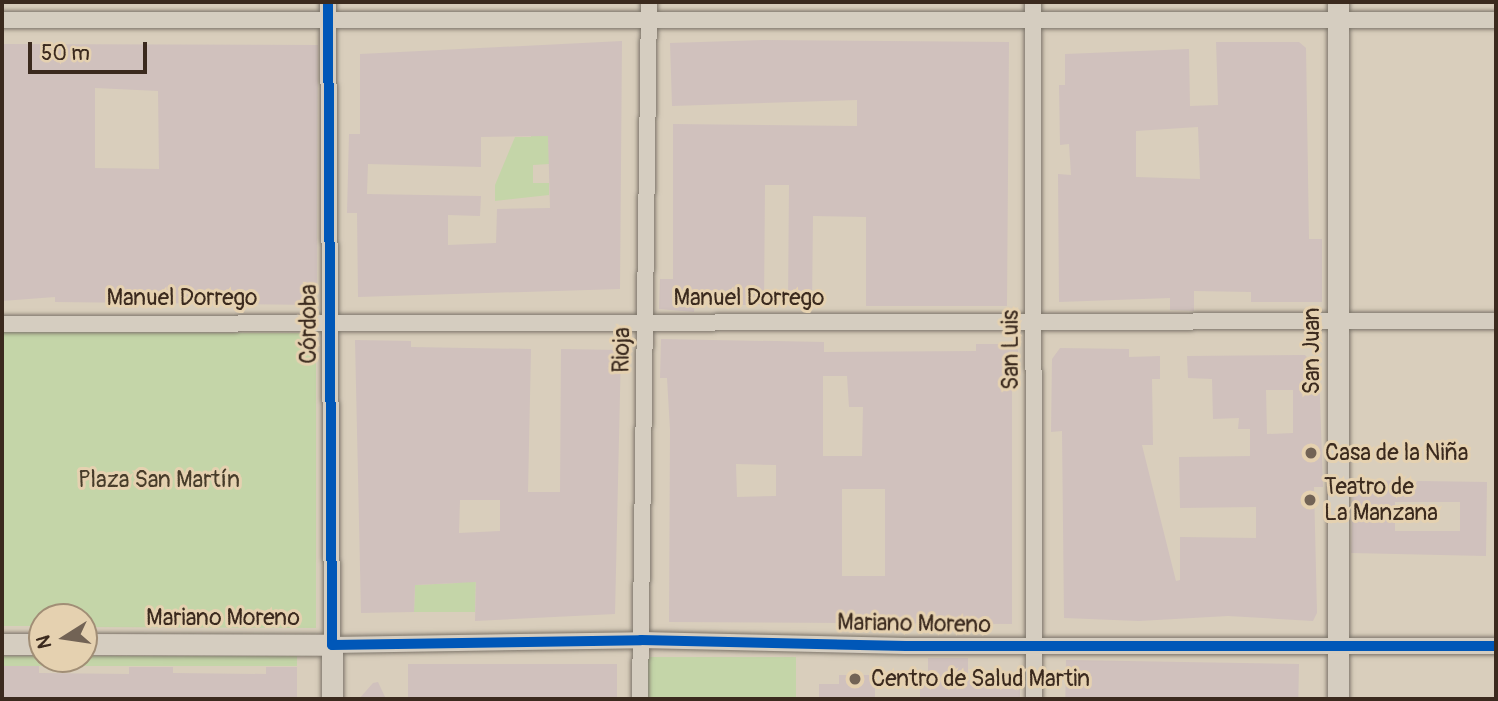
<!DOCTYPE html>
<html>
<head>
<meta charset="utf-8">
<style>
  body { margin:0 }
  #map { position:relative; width:1498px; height:701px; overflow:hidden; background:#d9cebc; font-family:Pangolin,sans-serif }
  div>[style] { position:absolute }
  .green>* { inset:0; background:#c4d5a8; transform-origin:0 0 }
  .building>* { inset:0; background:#d0c1bd; transform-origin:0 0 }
  .roads { filter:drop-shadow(0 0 2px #7d756a) drop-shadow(0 0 2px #7d756a) }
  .street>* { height:16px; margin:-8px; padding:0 8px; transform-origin:8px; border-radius:8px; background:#d5cdc0 }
  .secondary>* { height:21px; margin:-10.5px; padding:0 10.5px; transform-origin:10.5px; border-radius:10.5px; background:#d5cdc0 }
  .cycleway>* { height:10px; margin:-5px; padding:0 5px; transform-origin:5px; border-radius:5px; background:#0057b8 }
  .dots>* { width:19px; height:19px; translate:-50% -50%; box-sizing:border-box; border:4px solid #e5d1b0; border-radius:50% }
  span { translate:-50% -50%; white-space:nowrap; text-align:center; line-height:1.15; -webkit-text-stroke:6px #e5d1b0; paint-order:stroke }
  .street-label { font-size:23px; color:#3b2a1e }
  .poi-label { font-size:23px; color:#3b2a1e }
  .left { translate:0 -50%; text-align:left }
  .park-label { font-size:23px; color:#473c2a }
  .frame { position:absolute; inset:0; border:4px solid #3b2a1e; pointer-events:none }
  .north { position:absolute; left:28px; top:603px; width:70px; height:70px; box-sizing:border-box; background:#e5d1b0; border:2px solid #a18e76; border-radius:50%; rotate:258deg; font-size:19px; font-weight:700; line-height:28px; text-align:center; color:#3b2a1e }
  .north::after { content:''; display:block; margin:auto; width:24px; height:32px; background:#726355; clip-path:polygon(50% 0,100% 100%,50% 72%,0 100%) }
  .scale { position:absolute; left:28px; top:42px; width:119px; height:32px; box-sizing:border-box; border:4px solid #3b2a1e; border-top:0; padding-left:9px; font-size:21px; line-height:24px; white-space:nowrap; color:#3b2a1e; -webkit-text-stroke:5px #e5d1b0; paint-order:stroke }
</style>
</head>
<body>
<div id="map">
  <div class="green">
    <i style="clip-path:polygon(548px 100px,549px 164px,533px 165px,533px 183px,549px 183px,549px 195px,495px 201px,495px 185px,515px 137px,531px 137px,531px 102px)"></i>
    <i style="clip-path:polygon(2px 332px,316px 333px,316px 628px,84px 627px,84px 617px,42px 617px,42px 626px,2px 626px)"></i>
    <i style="clip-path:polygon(477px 532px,475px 612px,414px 612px,415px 585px,458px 583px)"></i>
    <i style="left:2px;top:656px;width:295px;height:10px"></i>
    <i style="left:648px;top:657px;width:148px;height:42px"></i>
  </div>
  <div class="building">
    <i style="clip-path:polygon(765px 40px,1009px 42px,1007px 306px,866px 306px,866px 217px,813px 216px,812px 306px,788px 305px,789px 185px,765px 185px,764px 305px,728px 305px,728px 296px,695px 298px,694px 312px,659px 309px,660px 279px,673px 279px,673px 124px,857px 126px,857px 100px,672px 106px,670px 43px)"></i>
    <i style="clip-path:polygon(evenodd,622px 41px,620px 289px,358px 297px,357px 213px,347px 213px,349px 134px,360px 134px,360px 54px,622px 41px,548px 136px,550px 208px,497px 209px,496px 243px,448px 245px,448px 215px,480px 216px,481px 196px,367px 194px,368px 164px,481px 167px,481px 137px,548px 136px)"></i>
    <i style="clip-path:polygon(evenodd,1216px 42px,1299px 42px,1306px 48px,1309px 239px,1322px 239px,1322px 302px,1251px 302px,1251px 292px,1194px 291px,1194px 311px,1170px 310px,1170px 298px,1059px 302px,1058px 174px,1071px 175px,1069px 144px,1060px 145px,1059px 85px,1065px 85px,1065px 54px,1189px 49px,1190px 106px,1218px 105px,1216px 42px,1198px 127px,1200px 179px,1136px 177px,1136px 131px,1198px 127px)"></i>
    <i style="clip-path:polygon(evenodd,2px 44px,318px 45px,317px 305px,55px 302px,55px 297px,2px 301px,2px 44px,95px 88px,158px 91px,159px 169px,95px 168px,95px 88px)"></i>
    <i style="clip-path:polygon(evenodd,661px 339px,824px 342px,824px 352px,976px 351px,976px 344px,1012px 344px,1018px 350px,1018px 371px,1012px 371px,1012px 624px,669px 622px,670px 430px,667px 378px,660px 378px,661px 339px,823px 376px,847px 376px,849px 407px,863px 407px,862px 456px,823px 456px,823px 376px,661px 339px,736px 464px,776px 465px,776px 496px,737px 497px,736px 464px,661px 339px,842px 489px,885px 489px,885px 576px,842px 576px,842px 489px)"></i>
    <i style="clip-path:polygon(evenodd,355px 340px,411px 341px,411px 347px,531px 349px,528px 492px,560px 492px,561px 349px,621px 350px,615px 614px,475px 621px,476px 582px,415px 585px,414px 612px,361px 613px,355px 340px,460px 500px,500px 500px,500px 531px,459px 533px,460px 500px)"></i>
    <i style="clip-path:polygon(evenodd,1060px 348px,1129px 349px,1129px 357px,1160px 356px,1160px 379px,1152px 379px,1153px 445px,1142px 445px,1176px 581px,1180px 580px,1180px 537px,1256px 538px,1256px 507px,1180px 508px,1179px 457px,1250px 456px,1250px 429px,1238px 429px,1239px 418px,1213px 419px,1212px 379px,1188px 378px,1187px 356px,1305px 355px,1319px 370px,1323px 487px,1314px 487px,1317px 613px,1313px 621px,1228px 616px,1139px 621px,1064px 618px,1062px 431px,1051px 432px,1052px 359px,1060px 348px,1266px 390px,1293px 390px,1293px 433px,1267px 434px,1266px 390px)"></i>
    <i style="clip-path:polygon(evenodd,1353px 480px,1487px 482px,1486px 556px,1351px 553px,1353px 480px,1395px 502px,1460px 502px,1460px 531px,1395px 531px,1395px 502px)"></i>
    <i style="clip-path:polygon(928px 658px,968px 658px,968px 680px,1020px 680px,1020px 699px,920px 699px,920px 682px,928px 682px)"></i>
    <i style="left:1066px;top:660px;width:233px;height:39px;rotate:1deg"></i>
    <i style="left:617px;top:664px;width:35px;height:209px;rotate:90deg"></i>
    <i style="clip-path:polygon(2px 666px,39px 666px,39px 673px,129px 674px,129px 667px,173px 667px,173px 673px,266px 674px,266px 667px,297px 667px,297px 697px,2px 699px)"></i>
    <i style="clip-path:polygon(839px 675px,875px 675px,875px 699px,819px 699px,819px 684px,839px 684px)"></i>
    <i style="clip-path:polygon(378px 682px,386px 699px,359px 699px,373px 683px)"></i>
  </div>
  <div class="roads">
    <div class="street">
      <i style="left:328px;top:2px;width:643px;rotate:89.64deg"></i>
      <i style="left:332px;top:645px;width:309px;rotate:-0.9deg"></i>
      <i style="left:641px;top:640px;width:265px;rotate:1.3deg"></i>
      <i style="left:906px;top:646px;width:590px"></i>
      <i style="left:1033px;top:2px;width:697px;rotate:89.92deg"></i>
      <i style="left:2px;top:20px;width:1494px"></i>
      <i style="left:2px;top:324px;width:1494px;rotate:-0.12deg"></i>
      <i style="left:640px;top:699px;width:697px;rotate:-89.26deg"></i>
    </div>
    <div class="secondary">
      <i style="left:1338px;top:2px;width:697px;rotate:90deg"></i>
      <i style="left:2px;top:644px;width:40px"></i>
      <i style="left:84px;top:644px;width:248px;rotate:0.2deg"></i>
      <i style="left:332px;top:645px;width:54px;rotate:90deg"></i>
    </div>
  </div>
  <div class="cycleway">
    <i style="left:328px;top:2px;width:643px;rotate:89.64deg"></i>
    <i style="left:332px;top:645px;width:309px;rotate:-0.9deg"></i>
    <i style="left:641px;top:640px;width:265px;rotate:1.3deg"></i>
    <i style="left:906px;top:646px;width:590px"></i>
  </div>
  <div class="dots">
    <i style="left:1311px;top:453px;background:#726355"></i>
    <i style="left:1310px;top:500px;background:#726355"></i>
    <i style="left:855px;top:679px;background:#726355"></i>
  </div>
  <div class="street-label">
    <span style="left:182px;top:298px">Manuel Dorrego</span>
    <span style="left:749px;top:298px">Manuel Dorrego</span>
    <span style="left:309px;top:324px;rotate:-90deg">Córdoba</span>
    <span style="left:622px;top:350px;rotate:-89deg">Rioja</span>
    <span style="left:1011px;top:350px;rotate:-90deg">San Luis</span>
    <span style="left:1312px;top:351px;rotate:-90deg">San Juan</span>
    <span style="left:223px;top:618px">Mariano Moreno</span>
    <span style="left:914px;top:624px;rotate:1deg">Mariano Moreno</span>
  </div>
  <div class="poi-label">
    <span class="left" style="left:1325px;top:453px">Casa de la Niña</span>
    <span class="left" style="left:1324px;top:500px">Teatro de<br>La Manzana</span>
    <span class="left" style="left:871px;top:679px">Centro de Salud Martin</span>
  </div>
  <div class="park-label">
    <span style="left:159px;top:480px">Plaza San Martín</span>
  </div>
  <div class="frame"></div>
  <div class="north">N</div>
  <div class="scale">50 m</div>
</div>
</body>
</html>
